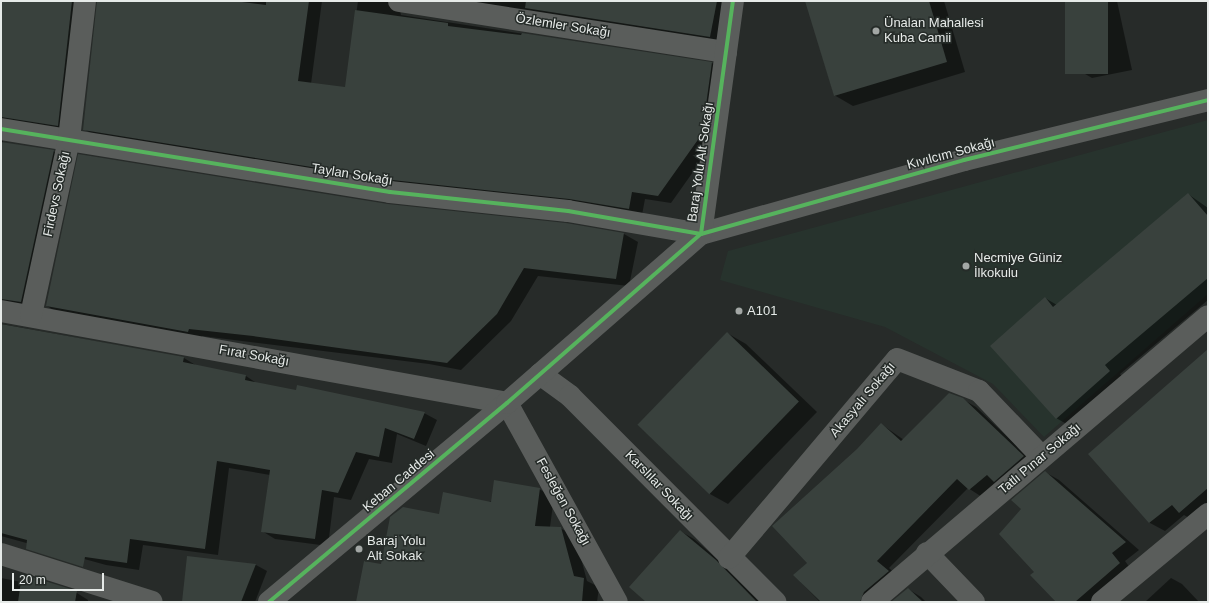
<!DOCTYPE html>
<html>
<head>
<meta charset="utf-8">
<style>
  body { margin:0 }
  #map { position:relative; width:1209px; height:603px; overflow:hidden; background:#272b29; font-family:Arial,sans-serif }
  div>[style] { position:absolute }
  .built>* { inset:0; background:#27332d }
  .shadow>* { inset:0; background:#0007 }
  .building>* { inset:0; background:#39413d; transform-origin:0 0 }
  .minor>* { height:22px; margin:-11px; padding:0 11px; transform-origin:11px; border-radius:11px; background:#5a5d5b }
  .tertiary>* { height:22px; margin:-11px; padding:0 11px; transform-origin:11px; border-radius:11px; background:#5a5d5b }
  .cycleway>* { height:4px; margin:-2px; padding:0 2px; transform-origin:2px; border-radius:2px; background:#56b35d }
  .dots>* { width:11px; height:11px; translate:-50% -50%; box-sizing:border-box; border:2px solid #262c29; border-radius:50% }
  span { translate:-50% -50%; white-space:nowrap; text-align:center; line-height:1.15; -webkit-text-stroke:3px #262c29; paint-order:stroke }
  .poi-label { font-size:13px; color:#e6eae8 }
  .left { translate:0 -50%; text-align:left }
  .street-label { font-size:13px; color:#e6eae8 }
  .frame { position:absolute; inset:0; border:2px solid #e6eae8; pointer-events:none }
  .scale { position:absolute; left:12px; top:573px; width:92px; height:18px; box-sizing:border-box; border:2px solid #e6eae8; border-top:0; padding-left:5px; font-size:12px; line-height:14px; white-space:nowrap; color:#e6eae8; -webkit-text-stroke:3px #262c29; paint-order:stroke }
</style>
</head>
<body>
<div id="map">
  <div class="built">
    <i style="clip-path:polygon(1208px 120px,1208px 294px,1044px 437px,993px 384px,885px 327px,720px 280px,728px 251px)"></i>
  </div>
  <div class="shadow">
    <i style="clip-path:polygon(1px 1px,89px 1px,71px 132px,1px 134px,3px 143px,53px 151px,66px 158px,34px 309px,1px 316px,2px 324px,184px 358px,197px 366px,246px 376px,258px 384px,424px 413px,437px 420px,426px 446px,397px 434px,392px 463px,369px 459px,351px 500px,334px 497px,328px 546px,275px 539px,262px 531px,270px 475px,229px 468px,218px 555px,143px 545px,139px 570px,106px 565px,1px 536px)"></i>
    <i style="clip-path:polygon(98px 1px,322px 1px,311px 84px,346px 88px,358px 1px,403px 1px,399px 6px,401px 15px,712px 63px,724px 71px,715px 141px,671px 203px,645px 199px,642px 215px,405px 186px,96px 136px,84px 129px)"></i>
    <i style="clip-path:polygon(450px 1px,732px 1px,723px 44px)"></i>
    <i style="clip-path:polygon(806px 1px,944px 1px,965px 72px,853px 106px,834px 95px)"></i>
    <i style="clip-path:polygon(1066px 1px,1117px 1px,1132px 70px,1092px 78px,1080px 71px)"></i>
    <i style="clip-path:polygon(1188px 194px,1208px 208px,1208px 300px,1120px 374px,1125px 380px,1072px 427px,1056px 418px,1045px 298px,1057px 305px)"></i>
    <i style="clip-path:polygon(388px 205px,566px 224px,624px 234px,638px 242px,629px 286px,538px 276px,511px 321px,461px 370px,429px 364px,202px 336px,202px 339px,60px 314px,47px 306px)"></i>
    <i style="clip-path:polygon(727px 333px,746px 344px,817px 412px,728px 504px,710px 494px,638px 425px)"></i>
    <i style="clip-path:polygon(1208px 351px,1208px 509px,1194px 521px,1184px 515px,1165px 531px,1150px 523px,1089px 454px)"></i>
    <i style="clip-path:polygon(962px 399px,976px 407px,1036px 464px,982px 497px,968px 488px,889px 568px,901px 579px,876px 602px,820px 602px,794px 575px,808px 563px,858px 449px,881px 424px,904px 440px)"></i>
    <i style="clip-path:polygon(1045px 472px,1059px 480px,1139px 550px,1125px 561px,1133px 572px,1098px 602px,1057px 602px,1035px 572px,1023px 509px)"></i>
    <i style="clip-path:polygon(539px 489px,554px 497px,550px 527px,560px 528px,575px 536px,587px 581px,599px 587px,597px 602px,357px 602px,381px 566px,439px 515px)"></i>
    <i style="clip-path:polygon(680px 531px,694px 539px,729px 569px,762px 602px,647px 602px)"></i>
    <i style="clip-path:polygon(188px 557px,256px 565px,267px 571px,255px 602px,183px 602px)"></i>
    <i style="clip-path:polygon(1px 578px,77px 593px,88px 600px,88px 602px,1px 602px)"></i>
    <i style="clip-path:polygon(1171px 578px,1182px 584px,1199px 602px,1145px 602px)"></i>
    <i style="clip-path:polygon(908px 589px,921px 597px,926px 602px,892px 602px)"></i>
  </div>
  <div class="building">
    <i style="clip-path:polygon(1px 1px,72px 1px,58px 126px,1px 117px)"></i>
    <i style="clip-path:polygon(97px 1px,234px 1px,266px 5px,266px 1px,309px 1px,298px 81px,345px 87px,355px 10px,448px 23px,448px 26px,521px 35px,522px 33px,712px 62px,702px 134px,658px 196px,632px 192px,629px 209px,569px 199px,392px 180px,83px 130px)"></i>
    <i style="clip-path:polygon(526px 1px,717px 1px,710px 37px,525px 8px)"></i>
    <i style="clip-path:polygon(805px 1px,929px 1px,947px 62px,834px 96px)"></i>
    <i style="left:1065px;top:1px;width:43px;height:73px"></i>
    <i style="clip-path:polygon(1px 142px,54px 150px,21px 302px,1px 299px)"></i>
    <i style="clip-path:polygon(78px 154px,388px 204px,566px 223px,624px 233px,616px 279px,524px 268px,497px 314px,447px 363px,253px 336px,189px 329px,188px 332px,46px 306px)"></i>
    <i style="clip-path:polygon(1188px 193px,1208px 216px,1208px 278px,1105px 365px,1110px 371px,1056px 419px,990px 346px,1045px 297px,1053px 307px)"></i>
    <i style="clip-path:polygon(1px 324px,184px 357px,183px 362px,246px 375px,245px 380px,296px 390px,297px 385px,425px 412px,414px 439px,385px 428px,379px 457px,356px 452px,338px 493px,322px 490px,315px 539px,261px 532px,270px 470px,217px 461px,205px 549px,130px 539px,127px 563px,85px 557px,83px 567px,26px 549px,27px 540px,1px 533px)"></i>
    <i style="left:727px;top:332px;width:100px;height:129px;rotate:44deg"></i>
    <i style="clip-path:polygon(1208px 349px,1208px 488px,1179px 513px,1172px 505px,1149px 523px,1088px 454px)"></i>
    <i style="clip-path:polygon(949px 393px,963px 398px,1024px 456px,994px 482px,987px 475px,969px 490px,957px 479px,877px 561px,889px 571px,864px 592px,860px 602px,821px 602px,793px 575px,807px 563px,772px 526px,857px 449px,881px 423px,901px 441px)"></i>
    <i style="clip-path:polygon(1045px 471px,1126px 542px,1112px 553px,1120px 563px,1075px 602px,1056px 602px,1030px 575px,1034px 572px,999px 534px,1021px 509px,1011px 500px)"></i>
    <i style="clip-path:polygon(494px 480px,540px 488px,535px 526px,561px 527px,574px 576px,584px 578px,582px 602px,356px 602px,364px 561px,381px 564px,390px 517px,403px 507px,439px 514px,443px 492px,491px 502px)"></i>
    <i style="clip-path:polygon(680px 530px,716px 560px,757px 602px,646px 602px,629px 587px)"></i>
    <i style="clip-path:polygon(187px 556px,256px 564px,241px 602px,182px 602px)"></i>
    <i style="clip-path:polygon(22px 574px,77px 591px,75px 602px,18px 602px)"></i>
    <i style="clip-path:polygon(908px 588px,923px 602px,891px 602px)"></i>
  </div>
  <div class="minor">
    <i style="left:399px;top:1px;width:331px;rotate:8.9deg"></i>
    <i style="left:1px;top:129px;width:394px;rotate:9.2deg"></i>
    <i style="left:390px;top:192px;width:179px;rotate:6.1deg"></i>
    <i style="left:568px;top:211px;width:135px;rotate:9.8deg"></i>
    <i style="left:701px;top:234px;width:273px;rotate:-15.7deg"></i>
    <i style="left:964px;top:160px;width:251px;rotate:-13.8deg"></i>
    <i style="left:1px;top:311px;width:514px;rotate:10.3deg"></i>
    <i style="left:507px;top:403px;width:227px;rotate:61.1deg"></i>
    <i style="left:31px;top:315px;width:180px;rotate:-77.8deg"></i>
    <i style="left:69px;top:139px;width:139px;rotate:-83.4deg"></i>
    <i style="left:540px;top:374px;width:37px;rotate:36deg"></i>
    <i style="left:570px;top:396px;width:291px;rotate:45.1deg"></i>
    <i style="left:927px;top:553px;width:68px;rotate:46.2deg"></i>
    <i style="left:729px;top:558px;width:260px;rotate:-49.8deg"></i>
    <i style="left:897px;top:359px;width:88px;rotate:21.3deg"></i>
    <i style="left:979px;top:391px;width:91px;rotate:46.3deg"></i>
    <i style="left:269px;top:602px;width:310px;rotate:-39.9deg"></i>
    <i style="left:507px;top:403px;width:257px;rotate:-41.1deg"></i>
    <i style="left:701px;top:234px;width:235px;rotate:-82.2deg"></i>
    <i style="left:872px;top:602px;width:441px;rotate:-40.4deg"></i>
    <i style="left:1102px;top:602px;width:138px;rotate:-39.7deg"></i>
  </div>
  <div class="tertiary">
    <i style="left:1px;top:554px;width:158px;rotate:17.6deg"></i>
  </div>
  <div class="cycleway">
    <i style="left:1px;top:129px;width:394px;rotate:9.2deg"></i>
    <i style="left:390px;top:192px;width:179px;rotate:6.1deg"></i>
    <i style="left:568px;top:211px;width:135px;rotate:9.8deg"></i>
    <i style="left:701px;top:234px;width:273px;rotate:-15.7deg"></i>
    <i style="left:964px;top:160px;width:251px;rotate:-13.8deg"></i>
    <i style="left:269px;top:602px;width:310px;rotate:-39.9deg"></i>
    <i style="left:507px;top:403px;width:257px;rotate:-41.1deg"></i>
    <i style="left:701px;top:234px;width:235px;rotate:-82.2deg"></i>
  </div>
  <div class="dots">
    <i style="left:876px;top:31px;background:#a3a7a5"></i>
    <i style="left:966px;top:266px;background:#a3a7a5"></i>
    <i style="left:739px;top:311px;background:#a3a7a5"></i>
    <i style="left:359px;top:549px;background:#a3a7a5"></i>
  </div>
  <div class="poi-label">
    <span class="left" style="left:884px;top:31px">Ünalan Mahallesi<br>Kuba Camii</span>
    <span class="left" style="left:974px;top:266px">Necmiye Güniz<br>İlkokulu</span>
    <span class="left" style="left:747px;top:311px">A101</span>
    <span class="left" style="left:367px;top:549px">Baraj Yolu<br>Alt Sokak</span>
  </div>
  <div class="street-label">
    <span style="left:563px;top:26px;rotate:9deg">Özlemler Sokağı</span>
    <span style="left:951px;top:154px;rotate:-15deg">Kıvılcım Sokağı</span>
    <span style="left:701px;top:162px;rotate:-82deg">Baraj Yolu Alt Sokağı</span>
    <span style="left:352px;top:175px;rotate:9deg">Taylan Sokağı</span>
    <span style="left:57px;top:194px;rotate:-78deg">Firdevs Sokağı</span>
    <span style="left:254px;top:356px;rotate:10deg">Fırat Sokağı</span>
    <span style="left:863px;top:400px;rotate:-50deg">Akasyalı Sokağı</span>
    <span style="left:1040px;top:459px;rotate:-40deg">Tatlı Pınar Sokağı</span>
    <span style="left:399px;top:481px;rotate:-40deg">Keban Caddesi</span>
    <span style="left:659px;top:486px;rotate:46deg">Karslılar Sokağı</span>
    <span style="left:563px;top:502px;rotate:61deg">Fesleğen Sokağı</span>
  </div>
  <div class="frame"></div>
  <div class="scale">20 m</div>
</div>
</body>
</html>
